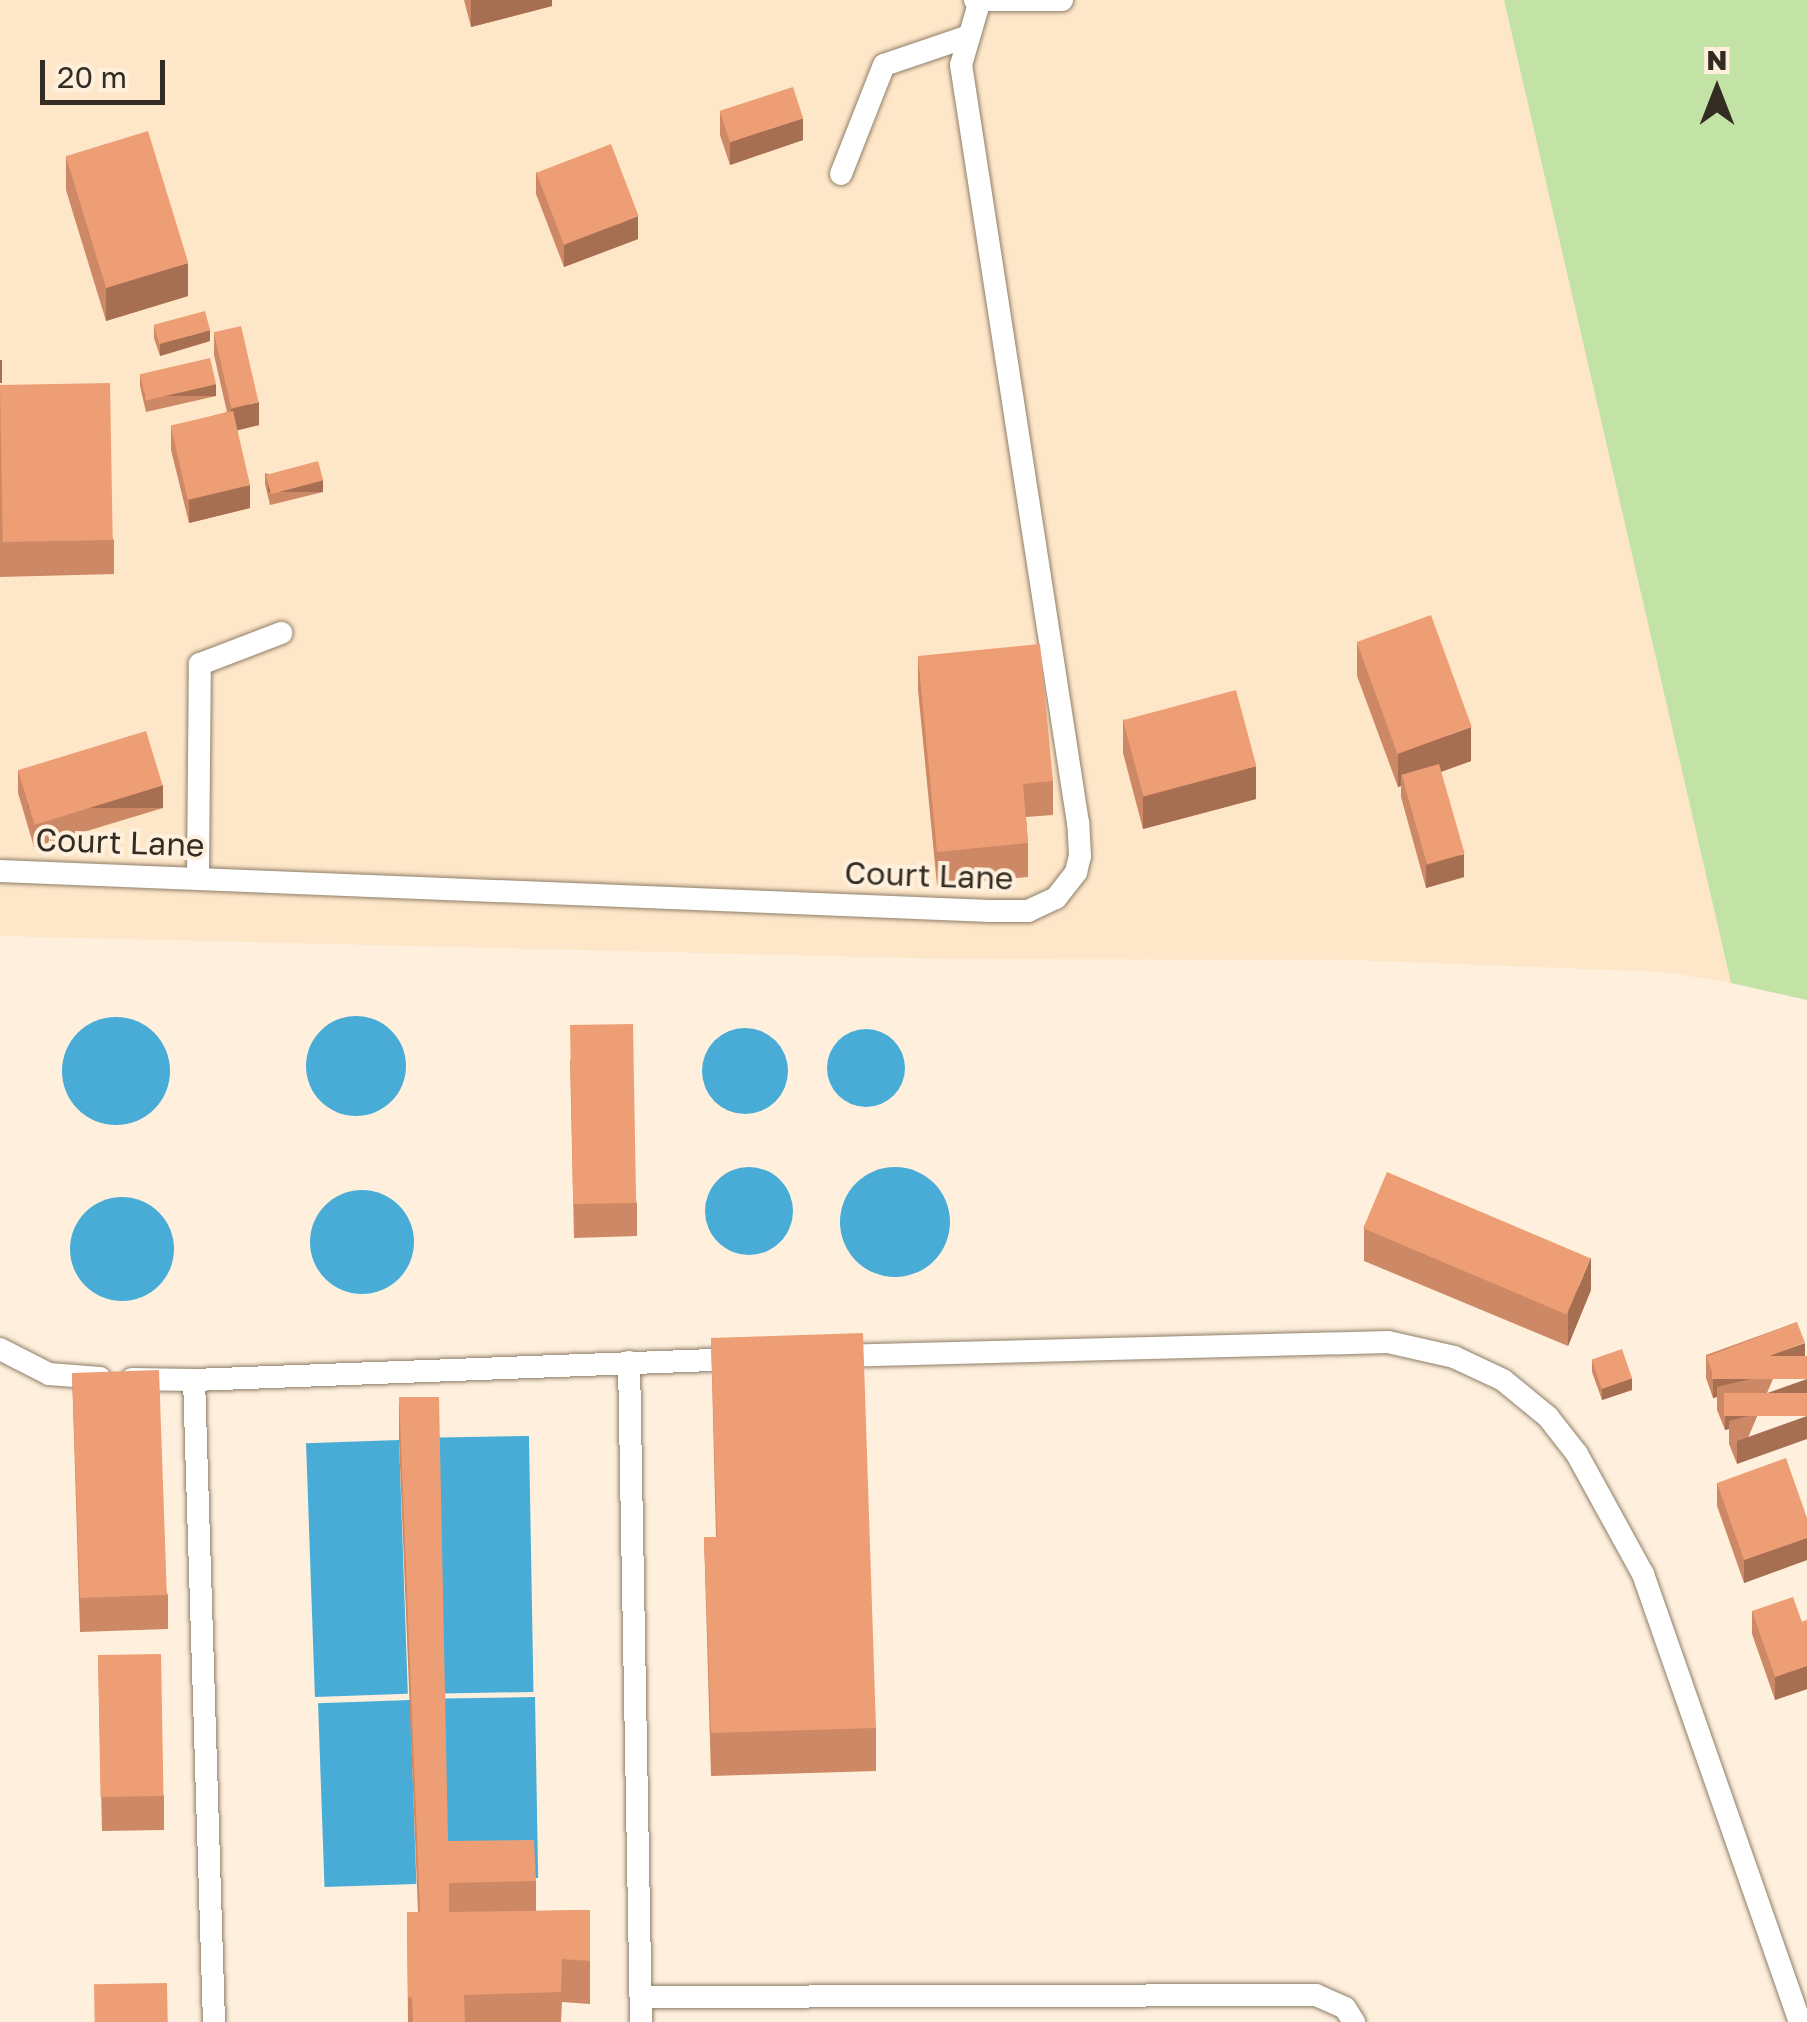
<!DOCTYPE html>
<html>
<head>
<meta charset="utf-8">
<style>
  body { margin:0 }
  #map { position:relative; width:1807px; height:2022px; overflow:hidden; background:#fef0dd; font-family:"Golos Text",sans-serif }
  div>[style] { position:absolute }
  .built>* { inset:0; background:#fee7c9 }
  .green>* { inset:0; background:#c3e2a5 }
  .water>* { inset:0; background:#48acd7; transform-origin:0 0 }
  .round { border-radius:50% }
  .roads { filter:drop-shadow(0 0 2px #8e7e68) drop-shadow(0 0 2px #8e7e68) }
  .lane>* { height:22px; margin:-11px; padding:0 11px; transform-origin:11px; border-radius:11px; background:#fff }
  .wall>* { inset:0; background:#cd8865 }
  .shaded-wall>* { inset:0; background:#a76f52; transform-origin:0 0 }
  .building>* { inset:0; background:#ee9e75; transform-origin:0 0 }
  span { translate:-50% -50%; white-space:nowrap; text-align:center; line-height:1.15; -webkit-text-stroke:8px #fef0dd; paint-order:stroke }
  .street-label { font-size:32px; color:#332c23 }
  .north { position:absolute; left:1667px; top:40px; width:100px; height:100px; -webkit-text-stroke:8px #fef0dd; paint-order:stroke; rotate:0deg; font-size:28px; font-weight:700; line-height:40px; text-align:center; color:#332c23 }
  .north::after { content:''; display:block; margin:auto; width:35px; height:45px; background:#332c23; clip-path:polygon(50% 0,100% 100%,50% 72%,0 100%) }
  .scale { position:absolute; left:40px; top:60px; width:125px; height:45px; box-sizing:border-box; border:5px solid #332c23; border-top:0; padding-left:12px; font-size:30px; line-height:35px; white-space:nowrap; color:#332c23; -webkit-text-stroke:8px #fef0dd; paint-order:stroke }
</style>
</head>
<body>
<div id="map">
  <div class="built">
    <i style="clip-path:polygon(0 0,1504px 0,1731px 983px,1664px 972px,1353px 960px,948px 959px,0 936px)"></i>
  </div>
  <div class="green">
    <i style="clip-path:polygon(1504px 0,1807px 0,1807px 1000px,1731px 983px)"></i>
  </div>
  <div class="water">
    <i class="round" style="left:306px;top:1016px;width:100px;height:100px"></i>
    <i class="round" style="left:62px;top:1017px;width:108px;height:108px"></i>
    <i class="round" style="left:702px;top:1028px;width:86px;height:86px"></i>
    <i class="round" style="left:827px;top:1029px;width:78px;height:78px"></i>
    <i class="round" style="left:840px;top:1167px;width:110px;height:110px"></i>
    <i class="round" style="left:705px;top:1167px;width:88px;height:88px"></i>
    <i class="round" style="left:310px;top:1190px;width:104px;height:104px"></i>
    <i class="round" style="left:70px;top:1197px;width:104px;height:104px"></i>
    <i style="left:529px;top:1436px;width:256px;height:90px;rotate:89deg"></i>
    <i style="left:399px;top:1440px;width:254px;height:93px;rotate:88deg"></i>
    <i style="left:535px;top:1697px;width:181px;height:91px;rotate:89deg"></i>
    <i style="left:410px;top:1700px;width:184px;height:92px;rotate:88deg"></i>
  </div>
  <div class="roads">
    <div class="lane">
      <i style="left:975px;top:0;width:87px"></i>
      <i style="left:841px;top:174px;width:117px;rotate:-68.5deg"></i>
      <i style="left:884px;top:65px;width:90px;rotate:-18.8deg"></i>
      <i style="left:0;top:871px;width:991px;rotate:2.31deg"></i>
      <i style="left:990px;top:911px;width:38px"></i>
      <i style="left:1028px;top:911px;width:31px;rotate:-25deg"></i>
      <i style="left:1056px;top:898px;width:33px;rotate:-52deg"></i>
      <i style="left:1076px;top:872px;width:16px;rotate:-76deg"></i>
      <i style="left:1080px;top:856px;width:33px;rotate:-93deg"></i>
      <i style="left:1078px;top:823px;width:767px;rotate:-98.77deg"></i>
      <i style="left:961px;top:65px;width:68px;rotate:-73.7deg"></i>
      <i style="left:198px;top:877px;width:213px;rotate:-89.5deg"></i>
      <i style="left:200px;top:664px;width:87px;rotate:-20.9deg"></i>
      <i style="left:0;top:1349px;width:55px;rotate:27deg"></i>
      <i style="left:49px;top:1374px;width:51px;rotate:4.5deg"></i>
      <i style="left:836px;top:1356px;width:552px;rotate:-1.45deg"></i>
      <i style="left:1388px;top:1342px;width:68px;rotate:12.8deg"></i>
      <i style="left:1454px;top:1357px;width:54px;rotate:25.1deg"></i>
      <i style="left:1503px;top:1380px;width:58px;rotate:39.4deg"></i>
      <i style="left:1548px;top:1417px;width:47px;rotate:51.9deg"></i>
      <i style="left:1577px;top:1454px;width:137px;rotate:61.2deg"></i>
      <i style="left:1643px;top:1574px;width:475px;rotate:70.7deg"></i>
      <i style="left:629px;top:1362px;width:660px;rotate:88.96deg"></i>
      <i style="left:132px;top:1379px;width:62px;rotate:0.9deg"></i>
      <i style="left:641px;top:1997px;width:675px;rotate:-0.17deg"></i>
      <i style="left:1316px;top:1995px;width:32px;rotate:24deg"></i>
      <i style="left:1345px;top:2008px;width:17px;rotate:57deg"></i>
      <i style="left:214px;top:2022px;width:642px;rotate:-91.78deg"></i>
      <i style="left:194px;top:1380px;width:545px;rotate:-2.21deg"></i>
    </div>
  </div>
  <div class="wall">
    <i style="clip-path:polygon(464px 0,552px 0,552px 6px,471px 27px)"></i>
    <i style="clip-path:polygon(720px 112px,803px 140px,730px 165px,720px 135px)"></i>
    <i style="clip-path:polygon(66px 156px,188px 296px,106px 321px,66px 190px)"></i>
    <i style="clip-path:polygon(536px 172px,638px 239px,564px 267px,536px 194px)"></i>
    <i style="clip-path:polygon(154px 326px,210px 341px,160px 356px,154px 338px)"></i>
    <i style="clip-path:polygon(214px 332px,259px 425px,237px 430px,250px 508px,189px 523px,171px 450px,171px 427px,227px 412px,214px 355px)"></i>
    <i style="clip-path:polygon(140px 374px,216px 396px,146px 412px,140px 386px)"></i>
    <i style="clip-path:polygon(0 386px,114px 540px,114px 574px,0 577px)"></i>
    <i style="clip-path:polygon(265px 473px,323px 492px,270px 505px,265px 484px)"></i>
    <i style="clip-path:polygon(1357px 642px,1471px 761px,1441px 772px,1464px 877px,1426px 888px,1401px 797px,1401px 786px,1398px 787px,1357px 676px)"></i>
    <i style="clip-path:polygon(918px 656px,1053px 781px,1053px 815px,1026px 817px,1028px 843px,1028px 877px,937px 885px,918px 690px)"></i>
    <i style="clip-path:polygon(1123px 719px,1256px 799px,1143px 829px,1123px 753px)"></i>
    <i style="clip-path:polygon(18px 770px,163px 808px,34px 847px,18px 793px)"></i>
    <i style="clip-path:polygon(570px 1059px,637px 1203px,637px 1236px,574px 1238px)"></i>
    <i style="clip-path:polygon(1364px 1228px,1591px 1290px,1568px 1346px,1364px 1261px)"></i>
    <i style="clip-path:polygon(1797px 1322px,1737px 1464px,1729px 1444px,1729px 1429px,1725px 1430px,1717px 1410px,1717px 1397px,1713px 1398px,1706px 1378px,1706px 1355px)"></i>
    <i style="clip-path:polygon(711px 1338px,876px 1728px,876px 1771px,711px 1776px,704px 1537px,716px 1537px)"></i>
    <i style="clip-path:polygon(1592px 1360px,1632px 1390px,1602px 1400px,1592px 1372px)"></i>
    <i style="clip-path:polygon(72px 1373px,168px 1595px,168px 1629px,80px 1632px)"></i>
    <i style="clip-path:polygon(399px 1397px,448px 1841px,536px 1881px,536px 1911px,590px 1910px,590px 2004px,562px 2002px,561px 2022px,408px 2022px,407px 1912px,418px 1912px,399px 1440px)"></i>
    <i style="clip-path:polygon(1717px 1483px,1807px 1518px,1807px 1560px,1744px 1583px,1717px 1506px)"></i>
    <i style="clip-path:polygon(1752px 1611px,1802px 1622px,1807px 1620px,1807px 1689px,1775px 1700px,1752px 1634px)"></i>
    <i style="clip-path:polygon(98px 1655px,164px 1796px,164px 1830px,102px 1831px)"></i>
  </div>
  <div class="shaded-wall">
    <i style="clip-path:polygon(471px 0,552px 0,552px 6px,471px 27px)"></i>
    <i style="clip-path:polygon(803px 118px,803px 140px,730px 165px,730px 142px)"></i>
    <i style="clip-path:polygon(638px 216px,638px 239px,564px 267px,564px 245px)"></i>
    <i style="clip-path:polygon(188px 263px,188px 296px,106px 321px,106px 287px)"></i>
    <i style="clip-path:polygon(210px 330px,210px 341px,160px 356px,160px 344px)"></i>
    <i style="left:0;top:360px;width:2px;height:23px"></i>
    <i style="left:216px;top:384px;width:12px;height:72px;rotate:90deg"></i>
    <i style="clip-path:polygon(259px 402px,259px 425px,231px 432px,231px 409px)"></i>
    <i style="left:323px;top:480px;width:12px;height:55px;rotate:90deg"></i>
    <i style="clip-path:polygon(250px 485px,250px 508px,189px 523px,189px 500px)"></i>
    <i style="clip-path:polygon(1471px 727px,1471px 761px,1404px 785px,1401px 774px,1401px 786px,1398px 787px,1398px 754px)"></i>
    <i style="clip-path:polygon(1256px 766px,1256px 799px,1143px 829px,1143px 795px)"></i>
    <i style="left:163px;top:785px;width:23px;height:135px;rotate:90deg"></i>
    <i style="clip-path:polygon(1464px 854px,1464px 877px,1426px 888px,1426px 865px)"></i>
    <i style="clip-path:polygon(1591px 1257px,1591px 1290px,1568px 1346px,1568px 1312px)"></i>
    <i style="clip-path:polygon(1805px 1343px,1805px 1366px,1717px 1387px,1717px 1397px,1713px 1398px,1713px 1375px)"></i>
    <i style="clip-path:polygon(1632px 1378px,1632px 1390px,1602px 1400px,1602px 1389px)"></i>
    <i style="clip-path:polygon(1807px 1379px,1807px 1401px,1729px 1421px,1729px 1429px,1725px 1430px,1725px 1408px)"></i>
    <i style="clip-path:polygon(1807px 1416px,1807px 1439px,1737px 1464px,1737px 1441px)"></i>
    <i style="clip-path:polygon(1807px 1538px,1807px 1560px,1744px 1583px,1744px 1560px)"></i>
    <i style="clip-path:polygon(1807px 1666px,1807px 1689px,1775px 1700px,1775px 1677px)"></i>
  </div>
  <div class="building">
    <i style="left:793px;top:87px;width:33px;height:77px;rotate:72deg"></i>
    <i style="left:148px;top:131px;width:138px;height:86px;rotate:73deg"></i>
    <i style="left:611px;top:144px;width:77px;height:80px;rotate:69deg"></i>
    <i style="left:205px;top:311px;width:20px;height:53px;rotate:75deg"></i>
    <i style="left:241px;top:326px;width:78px;height:28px;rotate:77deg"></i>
    <i style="left:210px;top:358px;width:27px;height:72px;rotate:77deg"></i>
    <i style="left:110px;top:383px;width:157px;height:110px;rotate:89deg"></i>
    <i style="left:233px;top:411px;width:76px;height:64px;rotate:77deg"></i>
    <i style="left:318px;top:461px;width:20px;height:54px;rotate:75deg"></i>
    <i style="left:1431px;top:615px;width:119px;height:79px;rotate:70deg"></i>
    <i style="clip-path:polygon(1040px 644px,1053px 781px,1023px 784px,1028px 843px,937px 852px,918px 656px)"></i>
    <i style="left:1236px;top:690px;width:79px;height:117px;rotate:75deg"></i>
    <i style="left:146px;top:731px;width:57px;height:134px;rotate:73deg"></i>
    <i style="left:1439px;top:764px;width:93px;height:39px;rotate:74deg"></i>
    <i style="left:633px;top:1024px;width:179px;height:63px;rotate:89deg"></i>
    <i style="left:1387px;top:1172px;width:221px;height:61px;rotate:23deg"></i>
    <i style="left:1797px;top:1322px;width:22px;height:97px;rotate:69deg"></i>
    <i style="clip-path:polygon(863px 1333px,876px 1728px,711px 1733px,704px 1537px,717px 1537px,711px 1338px)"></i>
    <i style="left:1622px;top:1349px;width:31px;height:32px;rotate:71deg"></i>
    <i style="left:1807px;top:1356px;width:23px;height:95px;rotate:90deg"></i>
    <i style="left:159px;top:1370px;width:225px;height:87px;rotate:88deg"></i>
    <i style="left:1807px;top:1393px;width:23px;height:83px;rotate:90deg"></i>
    <i style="clip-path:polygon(399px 1397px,439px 1397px,448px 1841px,534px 1840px,536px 1881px,449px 1883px,449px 1912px,590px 1910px,590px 1961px,562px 1959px,561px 1992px,464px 1995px,465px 2022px,413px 2022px,412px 1998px,408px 1997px,407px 1912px,420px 1912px)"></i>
    <i style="clip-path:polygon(1786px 1458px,1807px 1518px,1807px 1538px,1744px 1560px,1717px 1483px)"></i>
    <i style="clip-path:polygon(1793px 1597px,1802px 1622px,1807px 1620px,1807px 1666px,1775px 1677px,1752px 1611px)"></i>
    <i style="left:161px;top:1654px;width:142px;height:63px;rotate:89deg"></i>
    <i style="left:167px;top:1983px;width:39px;height:73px;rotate:89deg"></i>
  </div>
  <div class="street-label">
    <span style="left:120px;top:842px;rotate:2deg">Court Lane</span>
    <span style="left:929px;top:875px;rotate:2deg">Court Lane</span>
  </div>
  <div class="north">N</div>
  <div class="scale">20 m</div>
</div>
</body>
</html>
